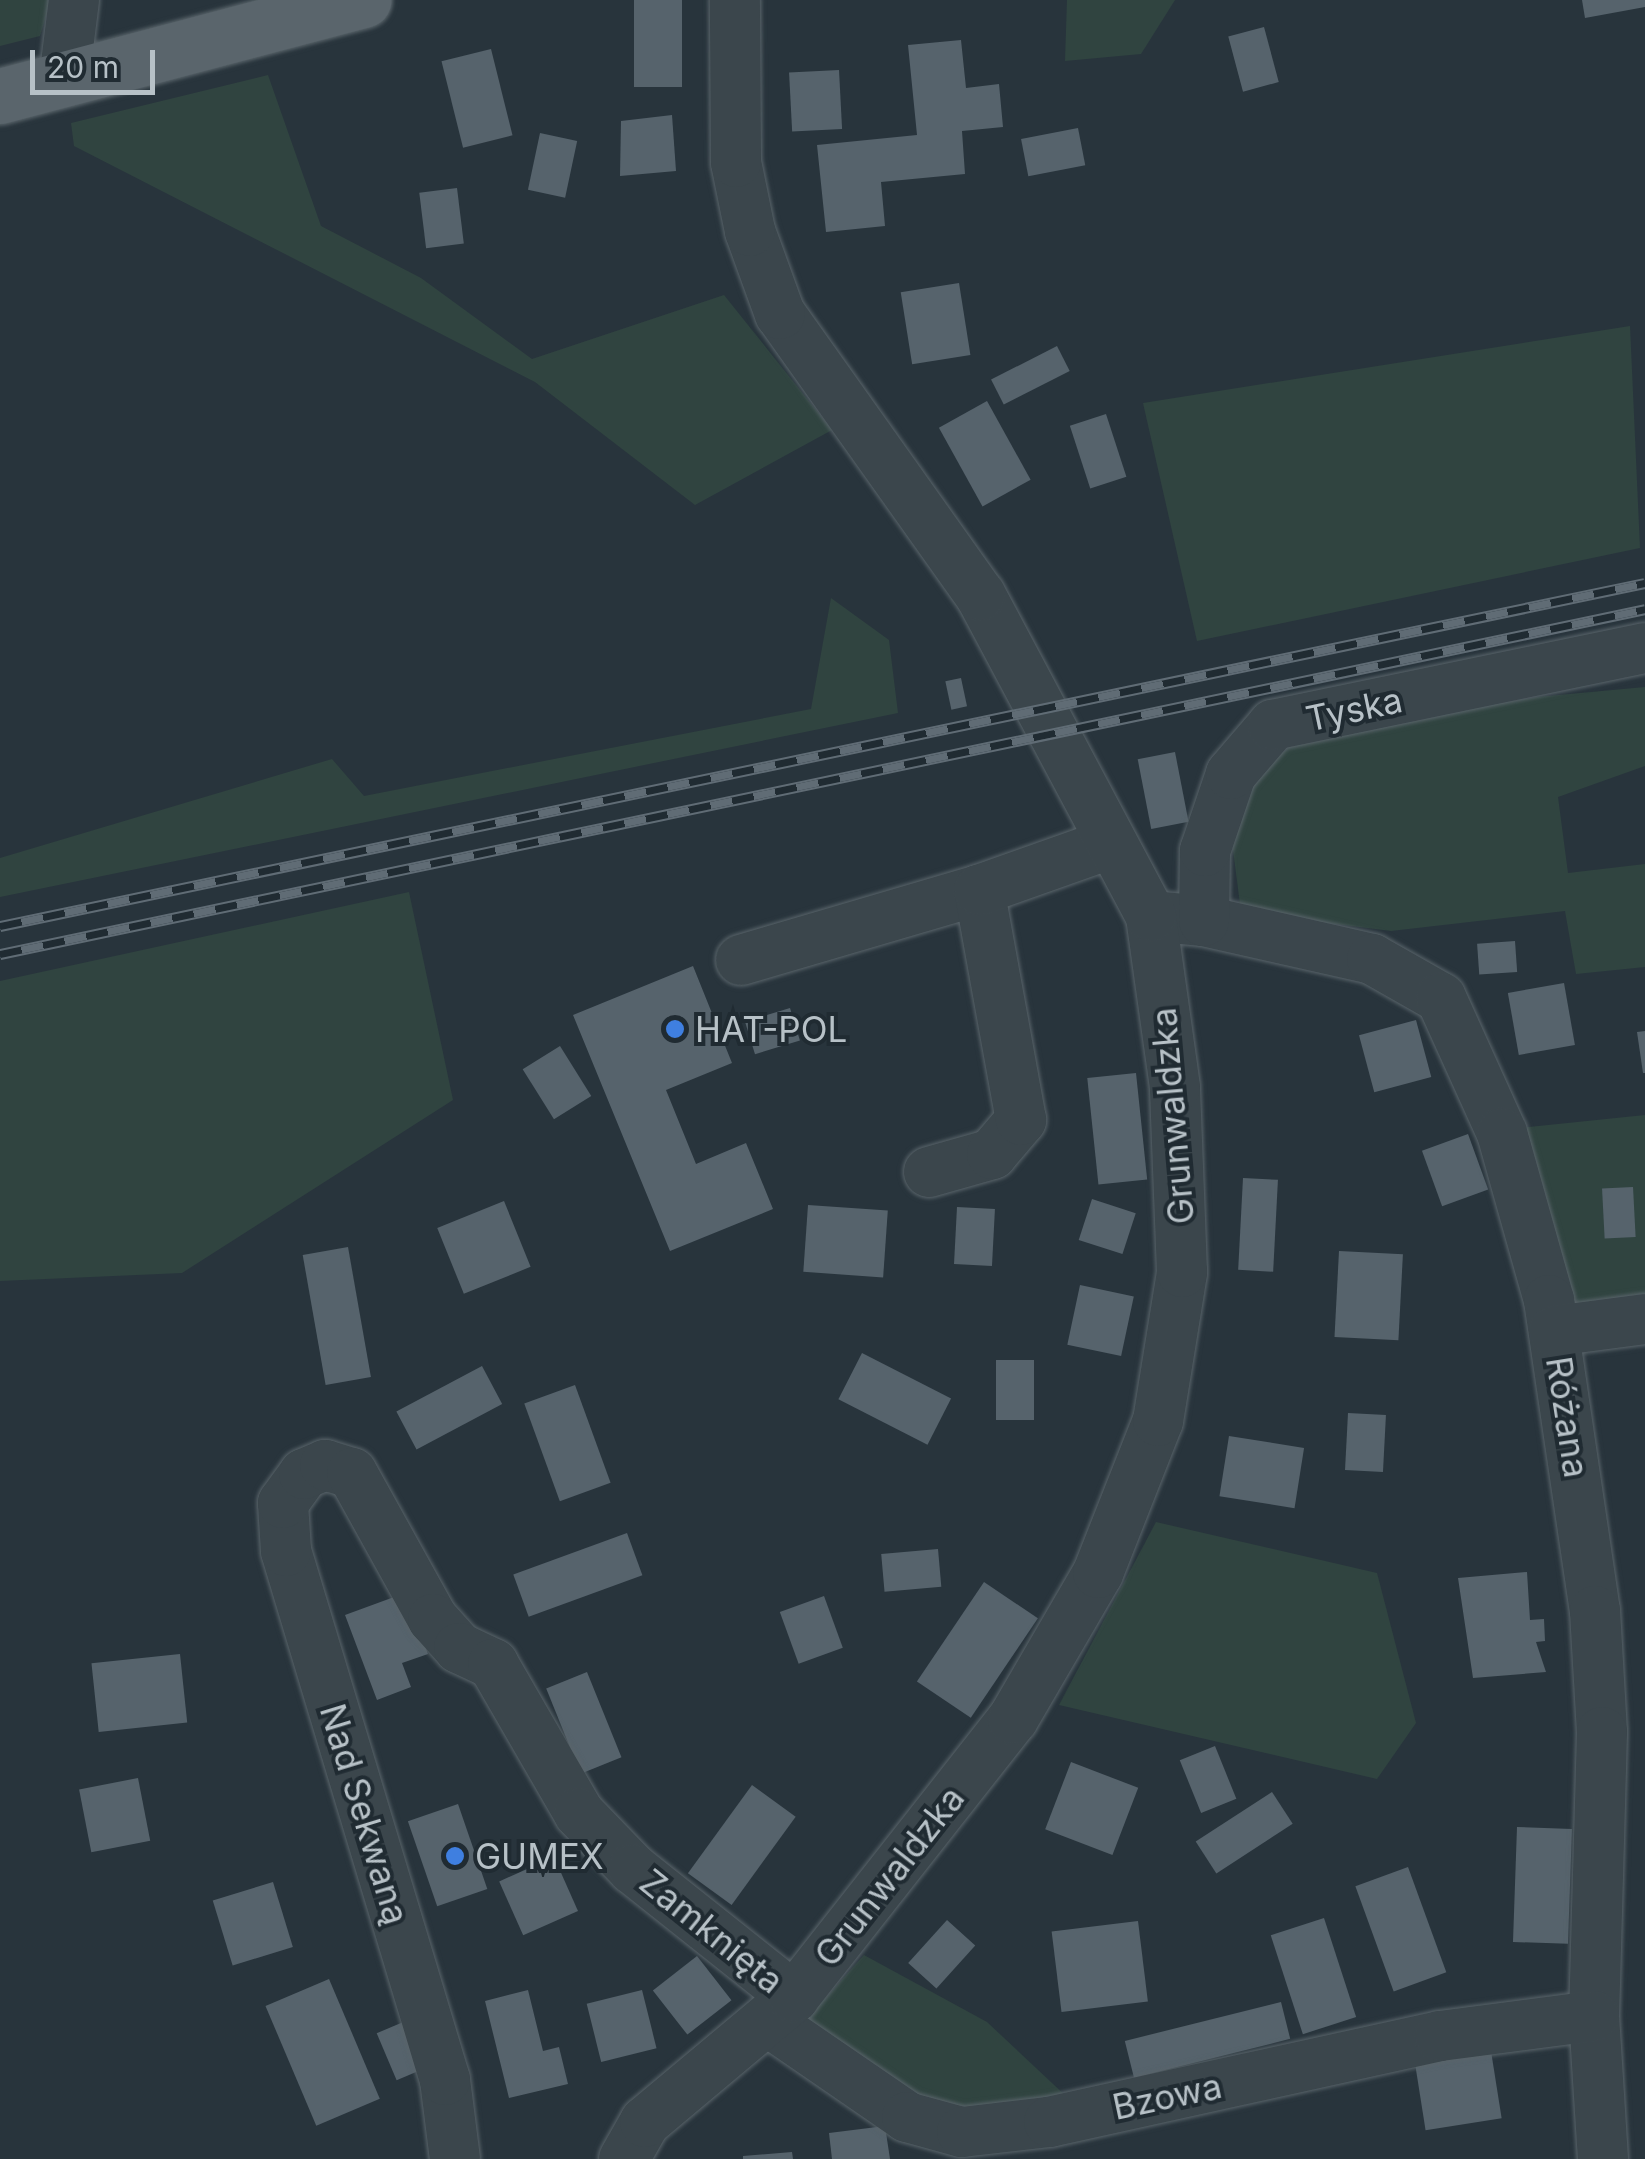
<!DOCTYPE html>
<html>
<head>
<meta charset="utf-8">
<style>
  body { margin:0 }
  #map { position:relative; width:1645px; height:2159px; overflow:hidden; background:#28343c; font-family:Inter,sans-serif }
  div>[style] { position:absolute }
  .green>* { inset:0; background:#304440 }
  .building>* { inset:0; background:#56636c; transform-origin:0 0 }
  .roads { filter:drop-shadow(0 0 2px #59646a) drop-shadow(0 0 2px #59646a) }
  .minor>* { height:50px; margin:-25px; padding:0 25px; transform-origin:25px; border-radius:25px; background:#3b464c }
  .major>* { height:55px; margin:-27.5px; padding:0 27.5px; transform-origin:27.5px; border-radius:27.5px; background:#5a656c }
  .rail>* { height:11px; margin-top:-5.5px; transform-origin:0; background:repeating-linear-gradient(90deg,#202b32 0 22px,#606c75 0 44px); box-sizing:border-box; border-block:2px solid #606c75 }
  .dots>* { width:28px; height:28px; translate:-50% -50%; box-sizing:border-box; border:5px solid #202b32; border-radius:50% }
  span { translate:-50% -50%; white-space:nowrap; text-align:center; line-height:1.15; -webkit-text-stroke:8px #202b32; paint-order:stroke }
  .street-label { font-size:35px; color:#b7c1c7 }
  .poi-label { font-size:35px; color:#b7c1c7 }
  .left { translate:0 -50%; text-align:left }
  .scale { position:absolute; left:30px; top:50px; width:125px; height:45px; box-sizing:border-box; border:5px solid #b7c1c7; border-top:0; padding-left:12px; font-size:30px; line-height:35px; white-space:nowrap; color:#b7c1c7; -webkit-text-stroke:8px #202b32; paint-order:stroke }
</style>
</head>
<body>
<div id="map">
  <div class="green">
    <i style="clip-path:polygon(0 0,51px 0,40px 36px,0 46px)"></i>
    <i style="clip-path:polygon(1067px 0,1175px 0,1141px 54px,1065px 61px)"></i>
    <i style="clip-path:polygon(268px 75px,321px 226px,421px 278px,532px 359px,724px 295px,832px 430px,695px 505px,535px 382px,74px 146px,71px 123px)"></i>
    <i style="clip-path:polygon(1630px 326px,1640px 548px,1197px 641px,1143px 403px)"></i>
    <i style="clip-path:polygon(831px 598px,889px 640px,898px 713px,0 897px,0 858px,332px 759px,364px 796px,811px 709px)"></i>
    <i style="clip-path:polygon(1645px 687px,1645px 766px,1558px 797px,1568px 873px,1645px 864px,1645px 967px,1576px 974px,1565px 911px,1391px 931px,1241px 912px,1228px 811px,1246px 784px,1302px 736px,1537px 697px)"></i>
    <i style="clip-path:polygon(409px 892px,453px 1100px,182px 1273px,0 1281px,0 981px)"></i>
    <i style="clip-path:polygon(1645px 1115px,1645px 1307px,1573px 1314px,1519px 1128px)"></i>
    <i style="clip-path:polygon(1156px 1522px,1377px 1573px,1416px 1723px,1377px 1779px,1059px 1705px)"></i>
    <i style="clip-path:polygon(864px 1955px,987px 2022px,1068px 2098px,964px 2115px,873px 2080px,804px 2022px)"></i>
  </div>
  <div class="building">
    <i style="left:634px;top:0;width:48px;height:87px"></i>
    <i style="clip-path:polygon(1582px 0,1645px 0,1645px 7px,1585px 18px)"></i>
    <i style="left:1264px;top:27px;width:57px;height:37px;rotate:75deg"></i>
    <i style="clip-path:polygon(961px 40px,966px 88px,999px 84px,1003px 127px,962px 131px,965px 174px,881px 182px,885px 226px,826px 232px,817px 145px,917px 135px,908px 45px)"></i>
    <i style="left:491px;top:49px;width:89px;height:51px;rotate:76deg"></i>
    <i style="left:839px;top:70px;width:59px;height:50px;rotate:87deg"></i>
    <i style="clip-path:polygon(672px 115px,676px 171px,620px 176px,621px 121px)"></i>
    <i style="left:1078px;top:128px;width:38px;height:58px;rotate:79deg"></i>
    <i style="left:540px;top:133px;width:38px;height:58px;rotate:12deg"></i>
    <i style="left:457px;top:188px;width:56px;height:38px;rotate:83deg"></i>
    <i style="left:959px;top:283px;width:73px;height:59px;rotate:81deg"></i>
    <i style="left:1057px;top:346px;width:28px;height:74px;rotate:63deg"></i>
    <i style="left:987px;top:401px;width:90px;height:55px;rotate:61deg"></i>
    <i style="left:1106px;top:414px;width:66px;height:38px;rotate:72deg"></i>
    <i style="left:961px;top:678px;width:29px;height:16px;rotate:78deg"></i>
    <i style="left:1175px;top:752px;width:71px;height:38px;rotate:79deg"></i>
    <i style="left:1515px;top:941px;width:31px;height:38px;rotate:86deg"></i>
    <i style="clip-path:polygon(693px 966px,732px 1063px,666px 1090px,696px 1164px,746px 1143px,773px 1209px,670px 1251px,573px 1015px)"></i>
    <i style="left:1564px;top:983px;width:63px;height:57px;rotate:80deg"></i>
    <i style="left:790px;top:1008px;width:34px;height:47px;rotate:73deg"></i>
    <i style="left:1416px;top:1020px;width:59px;height:59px;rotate:75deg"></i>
    <i style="clip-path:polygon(1645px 1031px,1645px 1073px,1643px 1073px,1637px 1032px)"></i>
    <i style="left:560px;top:1046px;width:59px;height:44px;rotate:58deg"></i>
    <i style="left:1136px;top:1073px;width:107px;height:49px;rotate:84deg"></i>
    <i style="left:1468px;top:1134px;width:59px;height:49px;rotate:70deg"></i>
    <i style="left:1243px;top:1178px;width:35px;height:92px;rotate:3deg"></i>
    <i style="left:1633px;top:1187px;width:50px;height:31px;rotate:87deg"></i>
    <i style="left:1092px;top:1199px;width:46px;height:43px;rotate:18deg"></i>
    <i style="left:504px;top:1201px;width:71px;height:72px;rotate:68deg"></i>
    <i style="left:808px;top:1205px;width:80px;height:67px;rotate:4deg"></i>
    <i style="left:957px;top:1207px;width:38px;height:57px;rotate:3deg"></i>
    <i style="left:348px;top:1247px;width:132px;height:46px;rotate:80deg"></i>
    <i style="left:1339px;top:1251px;width:64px;height:86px;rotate:3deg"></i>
    <i style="left:1080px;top:1285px;width:55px;height:61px;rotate:12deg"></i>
    <i style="left:862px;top:1353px;width:100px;height:52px;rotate:27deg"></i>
    <i style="left:996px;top:1360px;width:38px;height:60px"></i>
    <i style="left:482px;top:1366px;width:43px;height:97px;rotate:62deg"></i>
    <i style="left:575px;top:1385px;width:104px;height:54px;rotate:70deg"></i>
    <i style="left:1348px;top:1413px;width:38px;height:57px;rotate:3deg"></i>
    <i style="left:1229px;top:1436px;width:76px;height:61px;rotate:9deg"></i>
    <i style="left:627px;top:1533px;width:45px;height:121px;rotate:70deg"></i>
    <i style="left:938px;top:1549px;width:38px;height:57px;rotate:85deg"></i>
    <i style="clip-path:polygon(1527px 1572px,1530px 1620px,1544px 1619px,1545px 1641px,1536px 1642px,1546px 1672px,1473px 1678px,1458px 1578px)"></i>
    <i style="left:984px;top:1582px;width:65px;height:120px;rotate:34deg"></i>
    <i style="clip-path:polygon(405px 1593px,428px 1654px,402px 1663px,411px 1687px,377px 1700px,345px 1615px)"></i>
    <i style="left:824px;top:1596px;width:55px;height:47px;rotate:70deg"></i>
    <i style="left:180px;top:1654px;width:69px;height:89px;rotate:84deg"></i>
    <i style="left:587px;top:1672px;width:92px;height:44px;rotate:68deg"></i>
    <i style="left:1215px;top:1746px;width:57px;height:38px;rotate:68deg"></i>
    <i style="left:1071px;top:1762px;width:72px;height:72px;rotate:21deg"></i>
    <i style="left:138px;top:1778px;width:64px;height:60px;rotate:79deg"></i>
    <i style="left:752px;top:1785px;width:54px;height:109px;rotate:36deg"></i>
    <i style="left:1272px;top:1792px;width:38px;height:91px;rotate:57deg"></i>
    <i style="left:458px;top:1804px;width:90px;height:53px;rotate:71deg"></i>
    <i style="left:1517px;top:1827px;width:55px;height:115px;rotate:2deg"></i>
    <i style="left:554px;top:1857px;width:59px;height:60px;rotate:66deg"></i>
    <i style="left:1408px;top:1867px;width:112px;height:56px;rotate:70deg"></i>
    <i style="left:273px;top:1882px;width:68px;height:63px;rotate:73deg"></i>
    <i style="left:1324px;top:1918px;width:104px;height:56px;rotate:72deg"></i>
    <i style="left:947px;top:1920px;width:38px;height:58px;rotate:42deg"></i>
    <i style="left:1138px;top:1921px;width:81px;height:87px;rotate:83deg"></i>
    <i style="left:697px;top:1956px;width:56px;height:56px;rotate:52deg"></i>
    <i style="left:329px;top:1979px;width:130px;height:69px;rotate:67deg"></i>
    <i style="clip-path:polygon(528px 1990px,543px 2051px,559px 2047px,568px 2084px,509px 2098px,485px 2001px)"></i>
    <i style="left:642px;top:1990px;width:60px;height:57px;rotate:76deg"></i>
    <i style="left:1281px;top:2002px;width:38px;height:161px;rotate:76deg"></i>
    <i style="left:408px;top:2020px;width:51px;height:34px;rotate:67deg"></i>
    <i style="left:1491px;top:2051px;width:68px;height:77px;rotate:81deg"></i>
    <i style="clip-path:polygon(885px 2126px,890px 2159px,832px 2159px,829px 2133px)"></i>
    <i style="clip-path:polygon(792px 2152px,793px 2159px,743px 2159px,743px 2156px)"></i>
  </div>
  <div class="roads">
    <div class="minor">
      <i style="left:64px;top:80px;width:81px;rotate:-82.9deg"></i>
      <i style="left:1151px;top:916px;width:53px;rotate:5.4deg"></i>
      <i style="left:1204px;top:921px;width:172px;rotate:12.7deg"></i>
      <i style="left:1372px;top:959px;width:79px;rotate:29.5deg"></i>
      <i style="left:1441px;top:998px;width:148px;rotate:65.7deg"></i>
      <i style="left:1502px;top:1133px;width:173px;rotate:74.3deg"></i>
      <i style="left:1549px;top:1300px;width:314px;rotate:81.6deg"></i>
      <i style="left:1595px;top:1611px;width:121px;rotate:86.7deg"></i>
      <i style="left:1602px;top:1732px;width:284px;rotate:91.6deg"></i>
      <i style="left:1594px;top:2016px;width:143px;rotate:86.4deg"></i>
      <i style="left:1204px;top:921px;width:70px;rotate:-89.2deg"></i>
      <i style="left:1205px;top:851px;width:81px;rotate:-71.3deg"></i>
      <i style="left:1231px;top:774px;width:65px;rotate:-49.4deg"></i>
      <i style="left:1273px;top:725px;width:380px;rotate:-11.7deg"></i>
      <i style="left:741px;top:960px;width:248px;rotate:-16.4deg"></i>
      <i style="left:929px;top:1172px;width:66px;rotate:-15.9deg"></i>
      <i style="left:992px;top:1154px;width:45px;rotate:-49.5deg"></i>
      <i style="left:1021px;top:1120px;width:234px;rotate:-100.3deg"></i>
      <i style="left:979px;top:890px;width:138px;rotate:-19.5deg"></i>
      <i style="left:1554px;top:1331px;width:92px;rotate:-7.5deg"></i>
      <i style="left:769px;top:2022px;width:168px;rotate:34.5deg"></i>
      <i style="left:907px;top:2117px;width:57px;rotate:15.3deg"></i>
      <i style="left:962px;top:2132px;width:88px;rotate:-6.6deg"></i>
      <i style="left:1049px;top:2122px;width:400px;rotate:-12.4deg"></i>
      <i style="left:1440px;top:2036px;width:155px;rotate:-7.4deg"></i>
      <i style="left:455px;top:2159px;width:80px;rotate:-97.2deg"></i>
      <i style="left:445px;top:2080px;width:552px;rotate:-106.73deg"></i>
      <i style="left:286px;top:1551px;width:48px;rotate:-93.6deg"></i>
      <i style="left:283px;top:1503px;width:36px;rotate:-54deg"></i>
      <i style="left:304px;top:1474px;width:23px;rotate:-23deg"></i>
      <i style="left:325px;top:1465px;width:28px;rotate:17deg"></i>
      <i style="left:352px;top:1473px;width:167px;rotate:61deg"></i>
      <i style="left:433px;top:1619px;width:39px;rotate:48deg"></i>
      <i style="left:459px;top:1648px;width:38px;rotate:25deg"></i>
      <i style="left:493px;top:1664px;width:172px;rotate:60deg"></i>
      <i style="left:579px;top:1813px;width:78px;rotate:46deg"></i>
      <i style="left:633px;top:1869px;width:206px;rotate:38.5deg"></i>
      <i style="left:624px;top:2159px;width:43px;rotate:-60.4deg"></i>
      <i style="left:645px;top:2122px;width:194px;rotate:-40deg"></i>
      <i style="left:794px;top:1997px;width:354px;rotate:-51.8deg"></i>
      <i style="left:1013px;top:1719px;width:169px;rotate:-59.8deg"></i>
      <i style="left:1098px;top:1573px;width:163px;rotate:-68.5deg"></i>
      <i style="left:1158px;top:1421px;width:151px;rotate:-80.8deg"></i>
      <i style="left:1182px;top:1272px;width:185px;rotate:-92.2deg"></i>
      <i style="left:1175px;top:1087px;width:173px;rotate:-98deg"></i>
      <i style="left:1151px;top:916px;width:364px;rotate:-118deg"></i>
      <i style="left:980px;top:595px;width:345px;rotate:-125.4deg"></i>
      <i style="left:780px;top:314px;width:88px;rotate:-109.9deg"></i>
      <i style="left:750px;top:231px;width:70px;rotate:-101.5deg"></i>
      <i style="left:736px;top:162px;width:162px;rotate:-90.4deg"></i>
    </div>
    <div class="major">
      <i style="left:0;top:96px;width:376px;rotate:-14.8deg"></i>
    </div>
  </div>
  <div class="rail">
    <i style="left:0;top:926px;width:1680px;rotate:-11.78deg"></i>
    <i style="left:0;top:954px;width:1681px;rotate:-11.84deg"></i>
  </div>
  <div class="dots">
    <i style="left:675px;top:1029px;background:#3f7fe0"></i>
    <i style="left:455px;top:1856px;background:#3f7fe0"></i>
  </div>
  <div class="street-label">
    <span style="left:1354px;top:709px;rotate:-12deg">Tyska</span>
    <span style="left:1172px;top:1116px;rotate:-95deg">Grunwaldzka</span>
    <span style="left:1568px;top:1417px;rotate:81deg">Różana</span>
    <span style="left:365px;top:1814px;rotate:73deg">Nad Sekwaną</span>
    <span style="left:889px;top:1876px;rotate:-52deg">Grunwaldzka</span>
    <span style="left:712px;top:1931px;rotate:39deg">Zamknięta</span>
    <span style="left:1167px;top:2096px;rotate:-12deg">Bzowa</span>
  </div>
  <div class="poi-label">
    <span class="left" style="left:695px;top:1029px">HAT-POL</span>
    <span class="left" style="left:475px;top:1856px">GUMEX</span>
  </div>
  <div class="scale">20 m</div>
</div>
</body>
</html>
